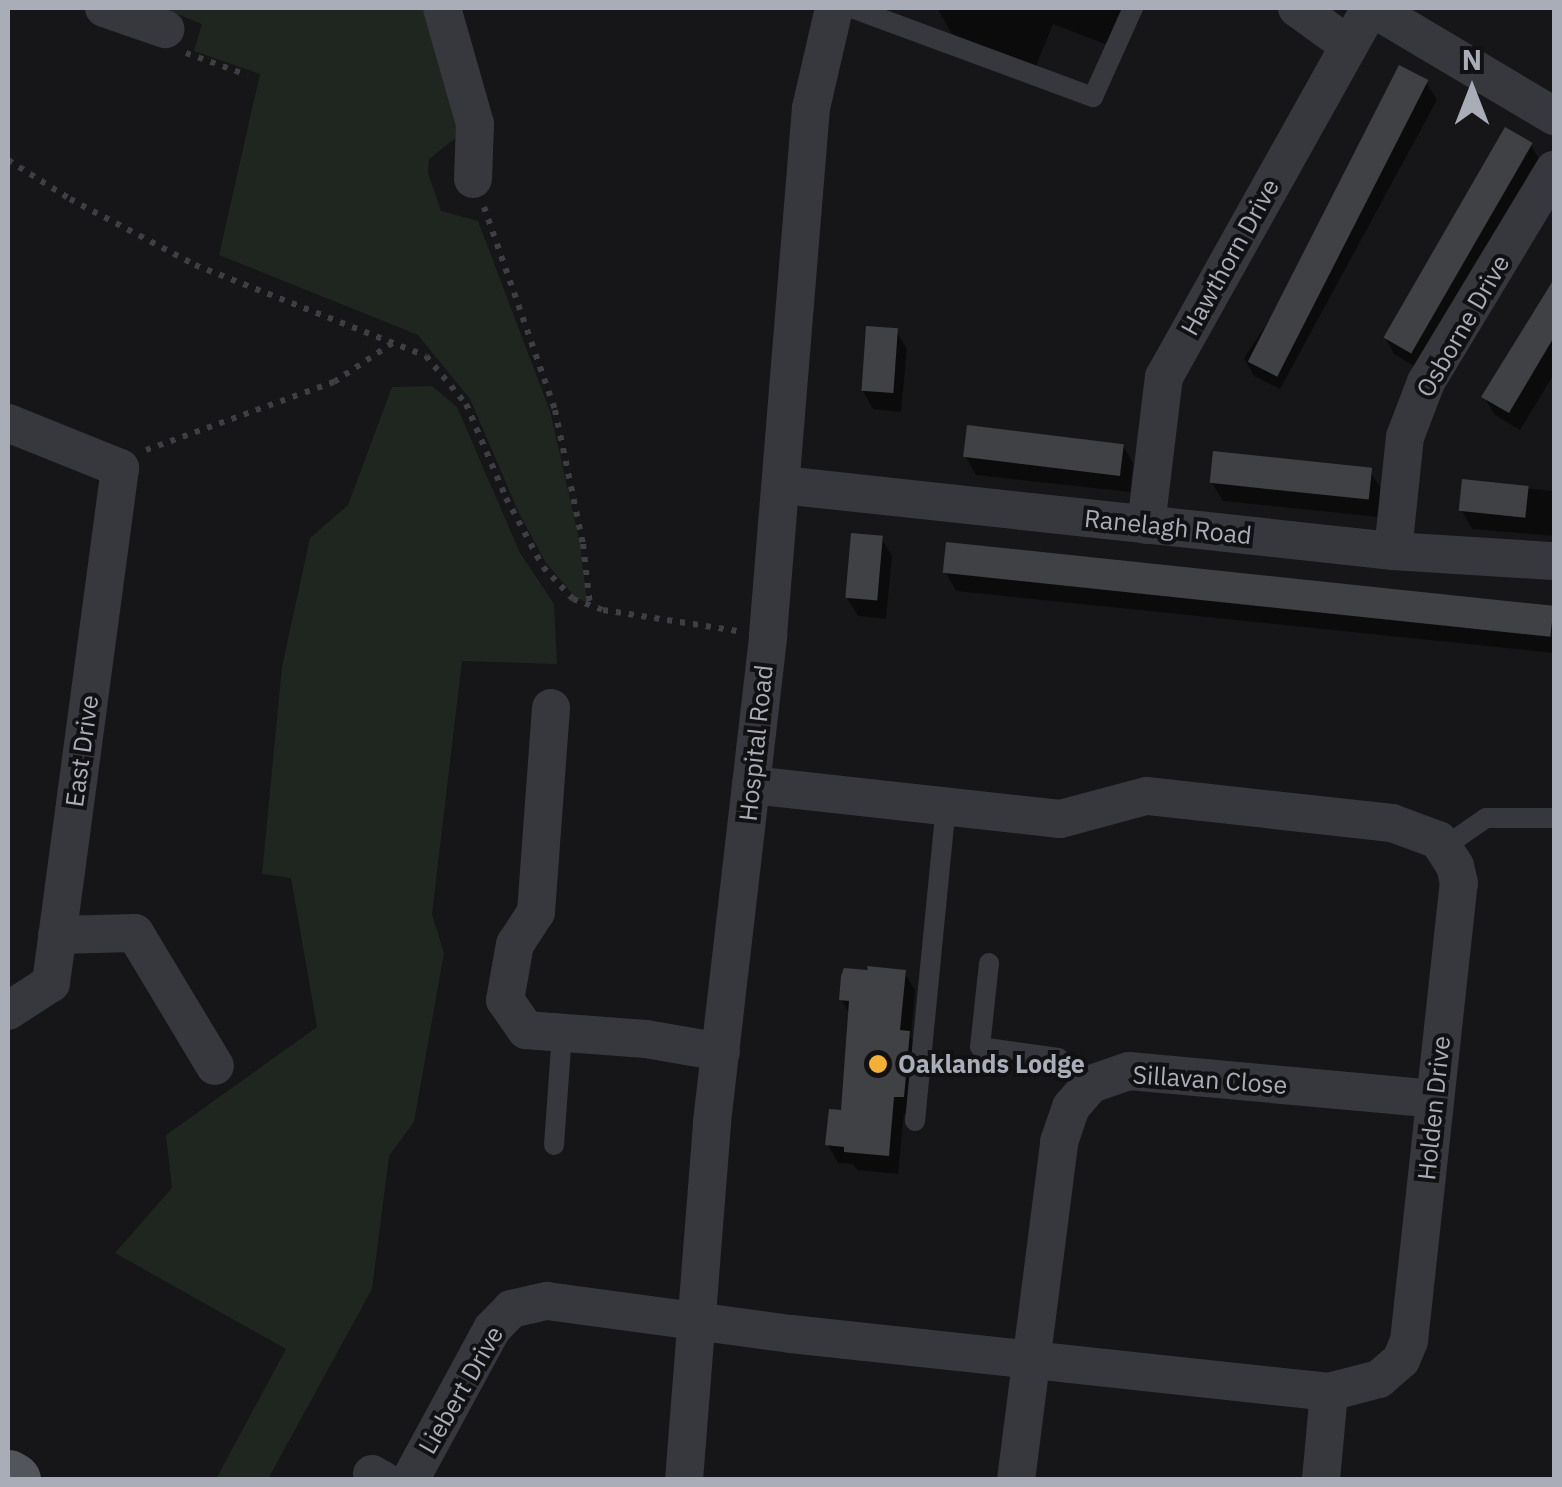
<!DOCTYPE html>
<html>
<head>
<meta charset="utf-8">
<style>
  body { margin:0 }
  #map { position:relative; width:1562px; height:1487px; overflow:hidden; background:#161618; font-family:"IBM Plex Sans",sans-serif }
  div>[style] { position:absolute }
  .green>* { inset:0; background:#1e261f }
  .shadow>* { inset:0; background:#0007 }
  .building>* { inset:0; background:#404145; transform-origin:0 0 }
  .path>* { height:6px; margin-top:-3px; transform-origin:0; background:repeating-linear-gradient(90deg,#3d3f44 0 5px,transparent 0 13px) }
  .service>* { height:20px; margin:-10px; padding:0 10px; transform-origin:10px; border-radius:10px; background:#37383d }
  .minor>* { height:38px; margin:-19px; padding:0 19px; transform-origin:19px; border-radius:19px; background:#37383d }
  .primary>* { height:55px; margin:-27.5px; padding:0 27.5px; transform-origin:27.5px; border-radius:27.5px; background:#53555c }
  .dots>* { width:28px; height:28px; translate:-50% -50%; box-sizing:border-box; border:5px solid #111113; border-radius:50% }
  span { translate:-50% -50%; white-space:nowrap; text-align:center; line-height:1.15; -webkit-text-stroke:8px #111113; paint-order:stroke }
  .street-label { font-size:25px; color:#a8adb8 }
  .poi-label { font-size:25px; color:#a8adb8; font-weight:700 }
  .left { translate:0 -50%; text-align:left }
  .frame { position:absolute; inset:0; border:10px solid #a8adb8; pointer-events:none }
  .north { position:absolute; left:1422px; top:40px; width:100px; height:100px; -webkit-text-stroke:8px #111113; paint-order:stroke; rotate:0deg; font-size:28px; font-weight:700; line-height:40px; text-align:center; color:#a8adb8 }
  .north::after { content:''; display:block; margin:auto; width:35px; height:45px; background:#a8adb8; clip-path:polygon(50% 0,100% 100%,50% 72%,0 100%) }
</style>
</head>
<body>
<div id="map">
  <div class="green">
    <i style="clip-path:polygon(162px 8px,425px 8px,462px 133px,429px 159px,428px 173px,441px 211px,478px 221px,550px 411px,580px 543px,587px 603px,575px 597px,546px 563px,519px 513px,470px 399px,418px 335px,219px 255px,260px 74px,194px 51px,202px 24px)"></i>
    <i style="clip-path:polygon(432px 386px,457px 407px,520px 553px,554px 604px,557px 664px,462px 661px,432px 914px,444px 953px,414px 1122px,389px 1156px,372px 1289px,268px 1479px,216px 1479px,286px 1349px,115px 1253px,172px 1188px,166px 1135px,317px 1027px,291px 878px,262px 874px,282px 667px,310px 538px,348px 505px,392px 387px)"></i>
  </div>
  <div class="shadow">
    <i style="clip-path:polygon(937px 8px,1140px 8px,1123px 51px,1053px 24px,1036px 66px,952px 34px)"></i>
    <i style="clip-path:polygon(1426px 82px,1437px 100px,1280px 389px,1254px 376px,1244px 358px)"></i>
    <i style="clip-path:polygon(1531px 145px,1541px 163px,1419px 369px,1394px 354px,1384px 336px)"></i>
    <i style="clip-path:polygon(1554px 284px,1554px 374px,1520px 430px,1495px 415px,1484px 397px)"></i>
    <i style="clip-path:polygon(896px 331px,907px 349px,901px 412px,873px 409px,863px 391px)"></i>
    <i style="clip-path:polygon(1123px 445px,1133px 463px,1130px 492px,976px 475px,966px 457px)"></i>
    <i style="clip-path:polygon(1370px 471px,1381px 489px,1378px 517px,1223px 501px,1212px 483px)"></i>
    <i style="clip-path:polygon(1465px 482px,1554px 491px,1554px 536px,1472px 529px,1462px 511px)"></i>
    <i style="clip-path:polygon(881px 538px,892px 556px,886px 619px,858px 616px,847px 598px)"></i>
    <i style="clip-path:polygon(949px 544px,1554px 607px,1554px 653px,956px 591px,946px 573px)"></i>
    <i style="clip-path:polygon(904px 972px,915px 990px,911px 1037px,919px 1051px,913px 1115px,904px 1114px,898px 1174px,857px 1170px,853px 1164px,838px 1163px,828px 1145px,844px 1113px,850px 1015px,842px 1000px)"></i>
  </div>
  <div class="building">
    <i style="left:1399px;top:65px;width:33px;height:333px;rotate:27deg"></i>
    <i style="left:1505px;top:127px;width:32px;height:243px;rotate:30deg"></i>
    <i style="clip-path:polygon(1554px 279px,1554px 337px,1509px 413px,1481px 397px)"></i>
    <i style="left:866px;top:326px;width:32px;height:65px;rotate:4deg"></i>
    <i style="left:967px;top:425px;width:158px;height:32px;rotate:7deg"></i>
    <i style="left:1213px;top:451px;width:160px;height:32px;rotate:6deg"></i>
    <i style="left:1462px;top:479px;width:67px;height:32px;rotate:6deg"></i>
    <i style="left:851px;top:533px;width:32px;height:65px;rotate:5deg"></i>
    <i style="left:946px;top:542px;width:611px;height:31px;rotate:6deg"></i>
    <i style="clip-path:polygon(867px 966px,906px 970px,900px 1030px,910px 1031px,904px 1097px,894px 1097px,889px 1156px,844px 1152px,844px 1147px,825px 1145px,829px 1109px,841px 1110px,849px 1001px,839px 1000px,841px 976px,844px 968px,868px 970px)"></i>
  </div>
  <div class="path">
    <i style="left:186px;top:53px;width:65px;rotate:19.8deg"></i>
    <i style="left:8px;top:160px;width:73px;rotate:32.2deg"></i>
    <i style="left:70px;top:199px;width:141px;rotate:27.8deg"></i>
    <i style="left:195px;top:265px;width:248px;rotate:21.5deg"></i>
    <i style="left:426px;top:356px;width:62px;rotate:50.2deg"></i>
    <i style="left:466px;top:404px;width:102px;rotate:66.9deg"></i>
    <i style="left:506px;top:498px;width:78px;rotate:61.8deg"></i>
    <i style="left:543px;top:567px;width:44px;rotate:46.8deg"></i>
    <i style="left:573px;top:599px;width:32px;rotate:20deg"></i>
    <i style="left:603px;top:610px;width:136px;rotate:8.9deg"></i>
    <i style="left:484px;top:207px;width:215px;rotate:70.7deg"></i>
    <i style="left:555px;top:410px;width:137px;rotate:78.2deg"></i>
    <i style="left:583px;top:544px;width:61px;rotate:83.5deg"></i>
    <i style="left:146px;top:450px;width:200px;rotate:-19.9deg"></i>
    <i style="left:334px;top:382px;width:72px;rotate:-33.7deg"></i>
  </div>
  <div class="service">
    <i style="left:852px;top:8px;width:257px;rotate:20.3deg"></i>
    <i style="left:1093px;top:97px;width:98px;rotate:-65.8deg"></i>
    <i style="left:1444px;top:847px;width:51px;rotate:-34.6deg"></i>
    <i style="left:1486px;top:818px;width:68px"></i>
    <i style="left:989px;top:963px;width:84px;rotate:96.1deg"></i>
    <i style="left:980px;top:1047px;width:79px;rotate:8deg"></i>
    <i style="left:1058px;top:1058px;width:42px;rotate:38.2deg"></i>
    <i style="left:915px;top:1121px;width:318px;rotate:-84.4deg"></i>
    <i style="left:554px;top:1145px;width:112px;rotate:-85.9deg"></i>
  </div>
  <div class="minor">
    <i style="left:104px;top:8px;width:65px;rotate:19deg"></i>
    <i style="left:442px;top:8px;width:121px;rotate:74.1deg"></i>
    <i style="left:475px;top:124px;width:55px;rotate:92.1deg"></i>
    <i style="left:1297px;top:8px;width:62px;rotate:35.8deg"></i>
    <i style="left:1372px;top:8px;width:212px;rotate:30.7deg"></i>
    <i style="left:8px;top:423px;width:121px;rotate:21.9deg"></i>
    <i style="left:120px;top:468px;width:520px;rotate:97.63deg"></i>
    <i style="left:51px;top:983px;width:51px;rotate:146.9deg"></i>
    <i style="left:782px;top:485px;width:615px;rotate:6.17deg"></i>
    <i style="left:1393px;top:551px;width:161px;rotate:3.6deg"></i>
    <i style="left:1146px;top:525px;width:149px;rotate:-83.1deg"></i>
    <i style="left:1164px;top:377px;width:423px;rotate:-60.8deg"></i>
    <i style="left:1393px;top:551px;width:115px;rotate:-84deg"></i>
    <i style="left:1405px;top:437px;width:59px;rotate:-69.1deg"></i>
    <i style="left:1426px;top:382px;width:248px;rotate:-58.9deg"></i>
    <i style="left:551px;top:708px;width:205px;rotate:94.2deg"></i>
    <i style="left:536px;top:912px;width:38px;rotate:123deg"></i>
    <i style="left:515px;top:944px;width:57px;rotate:100.1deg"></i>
    <i style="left:505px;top:1000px;width:37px;rotate:55deg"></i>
    <i style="left:526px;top:1030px;width:120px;rotate:4.3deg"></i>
    <i style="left:646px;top:1039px;width:76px;rotate:9.8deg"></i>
    <i style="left:57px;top:935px;width:78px;rotate:-1.5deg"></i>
    <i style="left:135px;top:933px;width:155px;rotate:59deg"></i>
    <i style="left:372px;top:1474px;width:13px;rotate:29deg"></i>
    <i style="left:410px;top:1480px;width:172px;rotate:-61.5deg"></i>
    <i style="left:492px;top:1329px;width:28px;rotate:-46deg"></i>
    <i style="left:511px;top:1309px;width:37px;rotate:-13deg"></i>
    <i style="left:547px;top:1301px;width:246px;rotate:7.7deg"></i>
    <i style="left:791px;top:1334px;width:541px;rotate:6.15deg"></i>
    <i style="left:1329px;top:1392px;width:52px;rotate:-14.6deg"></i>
    <i style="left:1379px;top:1379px;width:29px;rotate:-41deg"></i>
    <i style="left:1401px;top:1360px;width:21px;rotate:-67deg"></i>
    <i style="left:1409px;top:1341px;width:461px;rotate:-83.8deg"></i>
    <i style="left:1459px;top:883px;width:17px;rotate:-103deg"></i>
    <i style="left:1455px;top:866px;width:31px;rotate:-123deg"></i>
    <i style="left:1438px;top:840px;width:49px;rotate:-159.7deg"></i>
    <i style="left:1392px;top:823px;width:247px;rotate:-173.7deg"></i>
    <i style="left:1146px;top:796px;width:89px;rotate:165deg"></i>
    <i style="left:1060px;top:819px;width:311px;rotate:-173.7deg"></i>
    <i style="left:684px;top:1480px;width:359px;rotate:-85.5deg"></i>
    <i style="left:712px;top:1122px;width:490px;rotate:-83.4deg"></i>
    <i style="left:768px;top:635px;width:529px;rotate:-85.34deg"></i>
    <i style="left:811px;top:108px;width:103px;rotate:-77deg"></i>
    <i style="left:1016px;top:1480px;width:341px;rotate:-82.7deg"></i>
    <i style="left:1059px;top:1142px;width:37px;rotate:-71deg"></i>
    <i style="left:1071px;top:1107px;width:30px;rotate:-49deg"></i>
    <i style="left:1091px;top:1084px;width:40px;rotate:-18.9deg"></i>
    <i style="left:1129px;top:1071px;width:307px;rotate:5.2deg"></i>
    <i style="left:1321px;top:1480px;width:88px;rotate:-84.8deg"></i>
  </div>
  <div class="primary">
    <i style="left:8px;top:1477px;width:6px;rotate:31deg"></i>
  </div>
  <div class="dots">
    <i style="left:878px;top:1064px;background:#f2b134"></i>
  </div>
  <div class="street-label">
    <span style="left:1230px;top:257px;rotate:-61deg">Hawthorn Drive</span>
    <span style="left:1463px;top:326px;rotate:-60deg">Osborne Drive</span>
    <span style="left:1168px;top:527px;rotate:6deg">Ranelagh Road</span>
    <span style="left:756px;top:743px;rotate:-84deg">Hospital Road</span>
    <span style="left:82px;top:751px;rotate:-82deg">East Drive</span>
    <span style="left:1210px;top:1080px;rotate:4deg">Sillavan Close</span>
    <span style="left:1434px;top:1108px;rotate:-84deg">Holden Drive</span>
    <span style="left:461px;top:1390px;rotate:-60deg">Liebert Drive</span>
  </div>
  <div class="poi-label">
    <span class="left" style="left:898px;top:1064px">Oaklands Lodge</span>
  </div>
  <div class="frame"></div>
  <div class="north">N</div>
</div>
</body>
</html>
